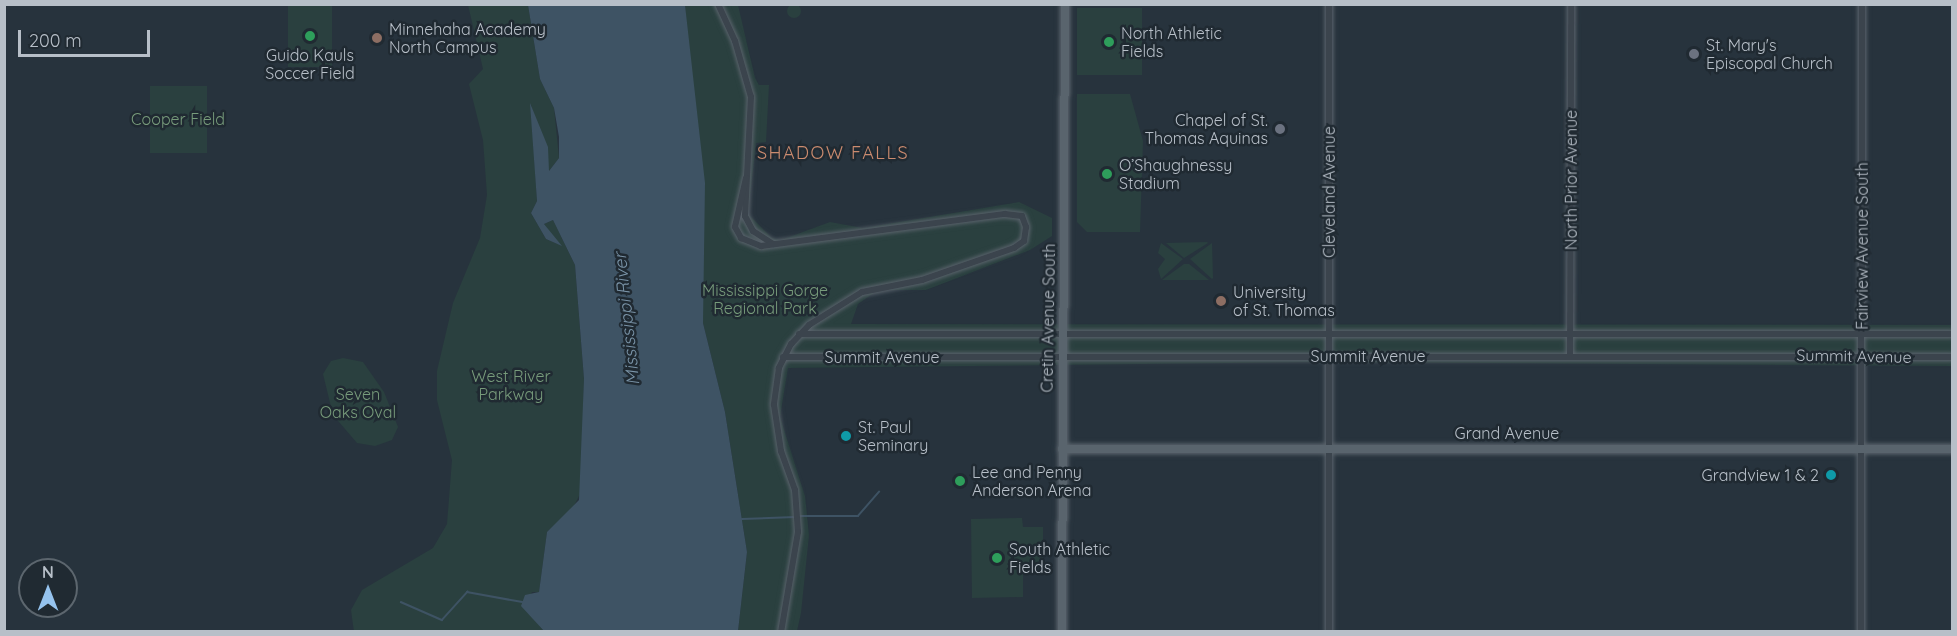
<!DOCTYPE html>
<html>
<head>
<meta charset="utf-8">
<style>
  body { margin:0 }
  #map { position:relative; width:1957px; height:636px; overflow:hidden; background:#27333d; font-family:Quicksand,sans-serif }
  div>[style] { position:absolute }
  .green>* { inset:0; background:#2a403f; transform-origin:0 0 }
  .round { border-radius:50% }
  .water>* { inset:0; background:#3e5364 }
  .stream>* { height:1.5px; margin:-0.75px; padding:0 0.75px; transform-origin:0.75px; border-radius:0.75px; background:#3e5364 }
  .roads { filter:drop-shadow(0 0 2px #59626b) drop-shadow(0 0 2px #59626b) }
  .minor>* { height:6px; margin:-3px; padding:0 3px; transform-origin:3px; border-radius:3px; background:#3b444d }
  .major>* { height:8px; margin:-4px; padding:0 4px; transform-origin:4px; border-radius:4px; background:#59646d }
  .dots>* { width:16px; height:16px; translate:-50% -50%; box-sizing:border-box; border:3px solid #202a32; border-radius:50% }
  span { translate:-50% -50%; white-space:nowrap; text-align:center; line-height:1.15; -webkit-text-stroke:5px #202a32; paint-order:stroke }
  .poi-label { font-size:16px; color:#b7bfc8 }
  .left { translate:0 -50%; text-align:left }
  .right { translate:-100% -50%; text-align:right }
  .park-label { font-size:16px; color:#779b7b }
  .street-label { font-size:16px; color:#b7bfc8 }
  .neighbourhood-label { font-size:18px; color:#cb8b6f; letter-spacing:1.5px }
  .water-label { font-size:18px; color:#7a94a8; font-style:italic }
  .frame { position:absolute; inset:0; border:6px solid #b7bfc8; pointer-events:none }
  .north { position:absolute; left:18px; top:558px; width:60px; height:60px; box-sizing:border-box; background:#202a32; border:2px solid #5c666e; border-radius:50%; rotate:0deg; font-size:16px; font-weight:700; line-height:24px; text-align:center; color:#b7bfc8 }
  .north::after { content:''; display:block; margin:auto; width:21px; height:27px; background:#95c3ee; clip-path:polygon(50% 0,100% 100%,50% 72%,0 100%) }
  .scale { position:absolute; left:18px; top:30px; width:132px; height:27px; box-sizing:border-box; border:3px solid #b7bfc8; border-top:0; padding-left:8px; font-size:18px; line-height:21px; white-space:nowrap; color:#b7bfc8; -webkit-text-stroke:4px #202a32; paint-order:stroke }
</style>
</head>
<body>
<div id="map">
  <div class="green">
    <i class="round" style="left:787px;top:4px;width:14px;height:14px"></i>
    <i style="left:288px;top:5px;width:44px;height:62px"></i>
    <i style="clip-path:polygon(468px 5px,528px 5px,540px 79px,554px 108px,559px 158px,549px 171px,531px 105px,537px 201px,531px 213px,546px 239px,558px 244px,544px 224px,553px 220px,575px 265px,584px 379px,582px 490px,572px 510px,547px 532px,539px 592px,532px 592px,525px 609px,544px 631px,354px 632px,351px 610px,362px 590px,433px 548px,447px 524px,452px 460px,437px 400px,437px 371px,453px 303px,480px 238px,487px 195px,483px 140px,469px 84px,483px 69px)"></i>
    <i style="clip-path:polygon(685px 5px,738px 5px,755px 78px,759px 85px,769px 85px,766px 142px,756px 143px,748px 214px,772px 238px,781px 240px,830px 222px,863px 228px,1019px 202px,1052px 218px,1052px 236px,1030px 250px,926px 290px,878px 290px,858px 304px,851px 324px,1952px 325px,1952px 366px,1322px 362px,788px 368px,780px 417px,805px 496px,809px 535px,801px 613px,797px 631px,738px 631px,747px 552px,725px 412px,703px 323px)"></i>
    <i style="left:1077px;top:8px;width:65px;height:67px"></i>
    <i style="left:150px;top:86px;width:57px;height:67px"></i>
    <i style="clip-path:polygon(1077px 94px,1130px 94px,1143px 141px,1140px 232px,1087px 232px,1077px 222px)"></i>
    <i style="clip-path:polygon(1161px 243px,1183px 259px,1161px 279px,1158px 269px,1165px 259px,1158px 253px)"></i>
    <i style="clip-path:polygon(1166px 243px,1207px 242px,1208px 243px,1184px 258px)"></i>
    <i style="clip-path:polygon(1212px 243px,1213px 278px,1212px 279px,1190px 259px)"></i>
    <i style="clip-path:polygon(1184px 264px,1189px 264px,1209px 280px,1162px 280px)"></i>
    <i style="clip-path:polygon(343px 358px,363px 362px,384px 392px,398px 427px,392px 440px,375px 446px,357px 443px,333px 415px,323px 374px,331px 361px)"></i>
    <i style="clip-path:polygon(1022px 518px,1023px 527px,1043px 527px,1043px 568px,1023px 563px,1023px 597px,972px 598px,971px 519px)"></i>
  </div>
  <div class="water">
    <i style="clip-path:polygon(528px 5px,685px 5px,705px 183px,703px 323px,725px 412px,747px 552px,738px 631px,544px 631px,521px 606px,525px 595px,539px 592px,547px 532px,579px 500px,584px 379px,575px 265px,553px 220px,544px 224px,562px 246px,546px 239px,531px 213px,537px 201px,530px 103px,548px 147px,549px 171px,559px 158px,559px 137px,554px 108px,540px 79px)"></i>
  </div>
  <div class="stream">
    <i style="left:799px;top:516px;width:59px"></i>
    <i style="left:858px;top:516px;width:32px;rotate:-49deg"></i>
    <i style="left:742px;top:519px;width:53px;rotate:-2.2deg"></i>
    <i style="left:401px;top:602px;width:45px;rotate:23.7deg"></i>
    <i style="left:442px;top:620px;width:38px;rotate:-48deg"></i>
    <i style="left:467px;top:592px;width:56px;rotate:10.3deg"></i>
  </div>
  <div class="roads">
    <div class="minor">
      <i style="left:718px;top:4px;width:41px;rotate:65.3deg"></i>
      <i style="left:735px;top:41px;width:58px;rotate:74.1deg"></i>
      <i style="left:751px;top:97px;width:119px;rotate:92.9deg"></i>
      <i style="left:745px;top:216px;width:17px;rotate:62deg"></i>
      <i style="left:753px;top:231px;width:24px;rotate:33deg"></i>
      <i style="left:746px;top:178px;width:50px;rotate:102.7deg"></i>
      <i style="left:735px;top:227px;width:13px;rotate:61deg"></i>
      <i style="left:741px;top:238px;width:22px;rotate:22deg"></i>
      <i style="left:761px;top:246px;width:246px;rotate:-7.5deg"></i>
      <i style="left:1005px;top:214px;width:17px;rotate:7deg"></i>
      <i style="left:1022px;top:216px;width:12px;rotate:70deg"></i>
      <i style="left:1026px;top:227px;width:14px;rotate:98deg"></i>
      <i style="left:1024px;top:241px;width:12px;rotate:145deg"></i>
      <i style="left:1014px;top:248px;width:97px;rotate:160.8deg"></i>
      <i style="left:922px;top:280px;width:61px;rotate:168.7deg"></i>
      <i style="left:862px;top:292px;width:62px;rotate:148.1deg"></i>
      <i style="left:809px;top:325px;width:26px;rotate:133deg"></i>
      <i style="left:791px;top:344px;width:27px;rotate:117deg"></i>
      <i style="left:779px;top:368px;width:37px;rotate:98deg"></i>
      <i style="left:774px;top:405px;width:47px;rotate:81.3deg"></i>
      <i style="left:781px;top:451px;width:41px;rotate:70.3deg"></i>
      <i style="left:795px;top:490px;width:42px;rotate:85.9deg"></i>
      <i style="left:798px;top:532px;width:101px;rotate:99.6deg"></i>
      <i style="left:799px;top:334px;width:1153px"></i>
      <i style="left:1570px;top:356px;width:352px;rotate:-89.8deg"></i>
      <i style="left:783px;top:357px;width:1169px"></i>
      <i style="left:1329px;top:632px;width:628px;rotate:-90deg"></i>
      <i style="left:1861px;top:632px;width:628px;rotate:-89.91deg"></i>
    </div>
    <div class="major">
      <i style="left:1062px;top:449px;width:890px"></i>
      <i style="left:1062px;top:632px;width:628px;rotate:-89.73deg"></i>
    </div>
  </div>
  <div class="dots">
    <i style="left:310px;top:36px;background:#2e9e5b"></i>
    <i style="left:377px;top:38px;background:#8d6e63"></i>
    <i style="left:1109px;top:42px;background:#2e9e5b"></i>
    <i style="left:1694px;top:54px;background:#6b7280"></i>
    <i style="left:1280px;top:129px;background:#6b7280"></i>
    <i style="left:1107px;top:174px;background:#2e9e5b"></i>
    <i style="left:1221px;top:301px;background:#8d6e63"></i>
    <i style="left:846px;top:436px;background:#0f9aa8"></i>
    <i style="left:1831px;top:475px;background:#0f9aa8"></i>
    <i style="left:960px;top:481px;background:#2e9e5b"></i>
    <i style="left:997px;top:558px;background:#2e9e5b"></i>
  </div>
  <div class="poi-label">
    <span class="left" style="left:389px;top:38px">Minnehaha Academy<br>North Campus</span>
    <span class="left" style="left:1121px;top:42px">North Athletic<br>Fields</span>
    <span class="left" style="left:1706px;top:54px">St. Mary's<br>Episcopal Church</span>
    <span style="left:310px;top:64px">Guido Kauls<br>Soccer Field</span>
    <span class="right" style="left:1268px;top:129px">Chapel of St.<br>Thomas Aquinas</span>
    <span class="left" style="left:1119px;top:174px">O’Shaughnessy<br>Stadium</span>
    <span class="left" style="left:1233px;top:301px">University<br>of St. Thomas</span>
    <span class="left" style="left:858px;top:436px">St. Paul<br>Seminary</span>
    <span class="left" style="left:972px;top:481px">Lee and Penny<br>Anderson Arena</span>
    <span class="right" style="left:1819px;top:475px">Grandview 1 &amp; 2</span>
    <span class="left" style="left:1009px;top:558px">South Athletic<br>Fields</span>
  </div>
  <div class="park-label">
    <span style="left:178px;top:119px">Cooper Field</span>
    <span style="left:765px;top:299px">Mississippi Gorge<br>Regional Park</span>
    <span style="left:511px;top:385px">West River<br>Parkway</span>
    <span style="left:358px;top:403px">Seven<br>Oaks Oval</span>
  </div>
  <div class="street-label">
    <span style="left:1571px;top:180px;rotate:-90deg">North Prior Avenue</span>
    <span style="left:1329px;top:192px;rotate:-90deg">Cleveland Avenue</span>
    <span style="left:1862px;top:246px;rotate:-90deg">Fairview Avenue South</span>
    <span style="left:1048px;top:318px;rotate:-89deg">Cretin Avenue South</span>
    <span style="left:1368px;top:356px">Summit Avenue</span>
    <span style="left:1854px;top:356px;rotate:1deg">Summit Avenue</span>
    <span style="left:882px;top:357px">Summit Avenue</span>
    <span style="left:1507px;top:433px">Grand Avenue</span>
  </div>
  <div class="neighbourhood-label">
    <span style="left:833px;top:153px">SHADOW FALLS</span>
  </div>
  <div class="water-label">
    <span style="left:627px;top:319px;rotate:-96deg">Mississippi River</span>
  </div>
  <div class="frame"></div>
  <div class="north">N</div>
  <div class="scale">200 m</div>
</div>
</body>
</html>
